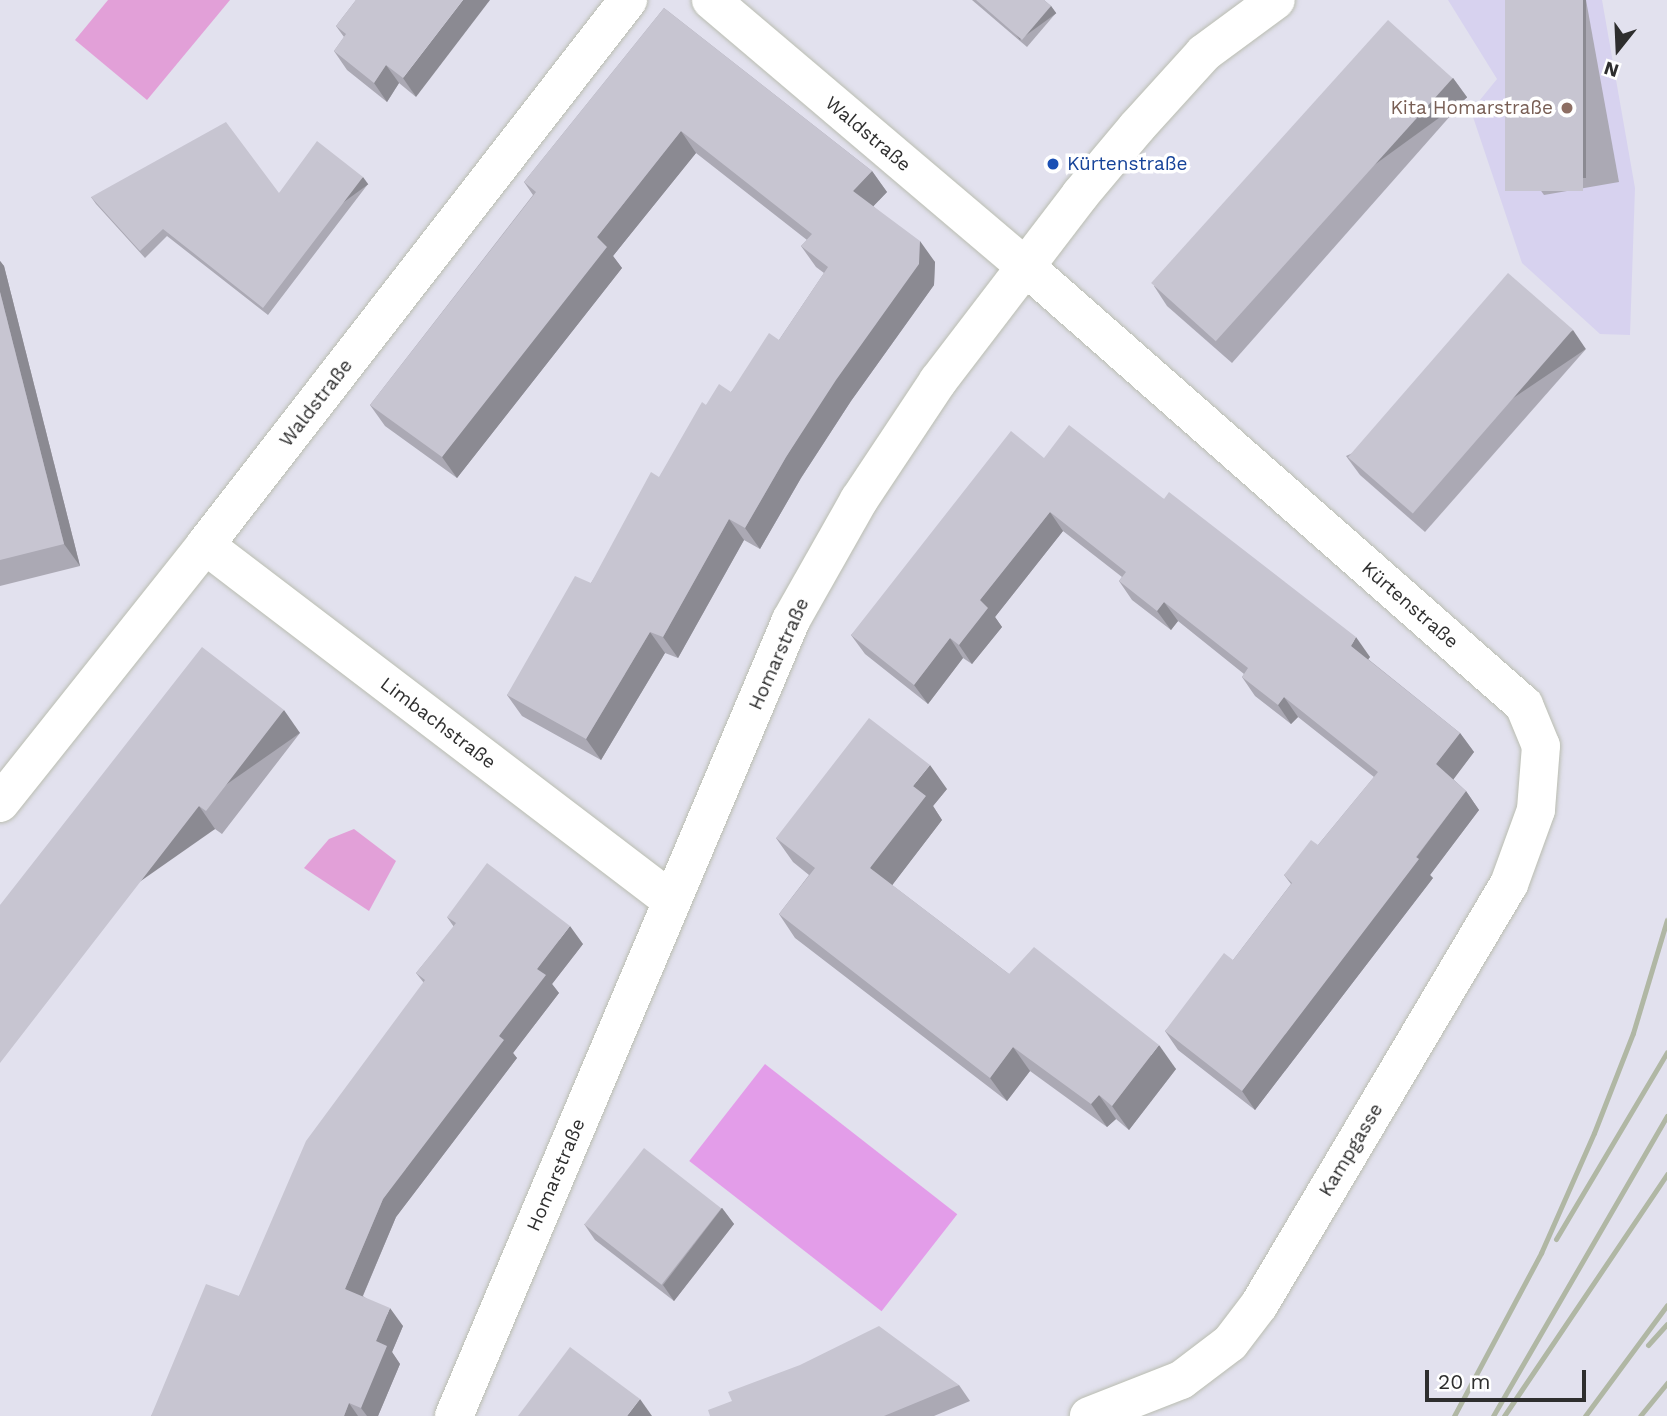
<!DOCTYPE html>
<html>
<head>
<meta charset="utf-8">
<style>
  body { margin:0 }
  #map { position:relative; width:1667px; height:1416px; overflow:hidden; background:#e2e1ee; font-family:"Work Sans",sans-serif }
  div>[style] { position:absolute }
  .education>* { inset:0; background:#d7d2ef }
  .green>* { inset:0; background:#e2a0d8 }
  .pitch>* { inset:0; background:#e39de9; transform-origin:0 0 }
  .roads { filter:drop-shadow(0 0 2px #babdb1) drop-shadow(0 0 2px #babdb1) }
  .minor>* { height:38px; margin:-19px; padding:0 19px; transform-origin:19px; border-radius:19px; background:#fff }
  .rail>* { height:5px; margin:-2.5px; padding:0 2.5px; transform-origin:2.5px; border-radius:2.5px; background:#b0b7a4 }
  .wall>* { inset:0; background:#aba9b4 }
  .shaded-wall>* { inset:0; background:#8b8a92; transform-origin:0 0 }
  .building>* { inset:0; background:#c7c5d1; transform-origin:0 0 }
  .dots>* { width:19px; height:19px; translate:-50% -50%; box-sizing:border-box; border:4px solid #fff; border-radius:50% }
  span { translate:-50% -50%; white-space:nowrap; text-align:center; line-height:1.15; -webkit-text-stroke:7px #fff; paint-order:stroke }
  .education-label { font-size:19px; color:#785e54 }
  .right { translate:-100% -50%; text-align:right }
  .street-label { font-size:19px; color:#2e2e2e }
  .transit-label { font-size:19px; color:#164399 }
  .left { translate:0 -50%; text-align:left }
  .north { position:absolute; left:1583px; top:14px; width:70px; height:70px; -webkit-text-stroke:5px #fff; paint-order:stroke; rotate:198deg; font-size:19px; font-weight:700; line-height:28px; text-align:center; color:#2e2e2e }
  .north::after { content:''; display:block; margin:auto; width:24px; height:32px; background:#2e2e2e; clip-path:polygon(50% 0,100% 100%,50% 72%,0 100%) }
  .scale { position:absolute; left:1425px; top:1370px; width:161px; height:32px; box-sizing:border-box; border:4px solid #2e2e2e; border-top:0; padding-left:9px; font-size:21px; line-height:24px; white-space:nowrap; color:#2e2e2e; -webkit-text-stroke:5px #fff; paint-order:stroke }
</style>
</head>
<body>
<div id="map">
  <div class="education">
    <i style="clip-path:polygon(1448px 0,1602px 0,1635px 188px,1630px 335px,1600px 334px,1522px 263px,1471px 111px,1497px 79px)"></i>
  </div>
  <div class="green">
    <i style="clip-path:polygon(108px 0,230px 0,147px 100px,75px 40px)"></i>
    <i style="clip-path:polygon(354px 829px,396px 861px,369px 911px,304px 868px,329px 839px)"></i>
  </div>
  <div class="pitch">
    <i style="left:765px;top:1064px;width:244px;height:123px;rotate:38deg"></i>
  </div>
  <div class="roads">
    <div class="minor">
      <i style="left:711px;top:0;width:413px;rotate:40.3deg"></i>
      <i style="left:1026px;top:267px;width:663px;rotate:41.33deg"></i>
      <i style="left:1524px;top:705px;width:44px;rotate:67.5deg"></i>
      <i style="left:1541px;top:746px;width:64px;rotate:94.5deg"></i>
      <i style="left:1536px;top:810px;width:79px;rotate:110deg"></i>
      <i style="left:1509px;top:884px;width:490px;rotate:120.7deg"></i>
      <i style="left:1259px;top:1305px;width:48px;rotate:127.3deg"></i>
      <i style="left:1230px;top:1343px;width:61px;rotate:142.9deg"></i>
      <i style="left:1181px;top:1380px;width:99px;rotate:158.6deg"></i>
      <i style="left:205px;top:545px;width:587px;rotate:37.32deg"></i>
      <i style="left:0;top:803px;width:330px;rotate:-51.5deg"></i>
      <i style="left:205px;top:545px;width:690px;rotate:-52.18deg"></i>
      <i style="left:454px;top:1416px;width:864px;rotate:-67.05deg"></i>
      <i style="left:791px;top:620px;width:138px;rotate:-60.5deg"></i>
      <i style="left:859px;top:500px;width:143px;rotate:-56.4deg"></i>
      <i style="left:938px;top:381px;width:234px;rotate:-52.6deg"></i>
      <i style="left:1080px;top:195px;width:89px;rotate:-50deg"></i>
      <i style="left:1137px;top:127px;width:100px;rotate:-47.8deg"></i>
      <i style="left:1204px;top:53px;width:89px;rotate:-36.4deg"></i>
    </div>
  </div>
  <div class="rail">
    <i style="left:1556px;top:1239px;width:217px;rotate:-59.3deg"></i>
    <i style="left:1648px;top:1345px;width:28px;rotate:-48deg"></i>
    <i style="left:1454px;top:1416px;width:185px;rotate:-61.9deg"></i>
    <i style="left:1541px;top:1253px;width:131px;rotate:-66.2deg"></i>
    <i style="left:1594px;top:1133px;width:107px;rotate:-68.7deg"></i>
    <i style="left:1633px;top:1033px;width:118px;rotate:-73.3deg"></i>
    <i style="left:1493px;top:1416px;width:347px;rotate:-59.9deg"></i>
    <i style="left:1504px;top:1416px;width:292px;rotate:-56deg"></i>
    <i style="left:1585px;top:1416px;width:138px;rotate:-53.5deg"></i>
    <i style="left:1640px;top:1416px;width:43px;rotate:-50.7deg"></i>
  </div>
  <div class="wall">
    <i style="clip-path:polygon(356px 0,416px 97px,399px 83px,387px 102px,347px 70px,334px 51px,344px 37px,336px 26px)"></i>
    <i style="clip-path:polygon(972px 0,1044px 0,1051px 6px,1056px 13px,1027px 47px)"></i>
    <i style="clip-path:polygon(1505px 0,1586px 0,1619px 182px,1544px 195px,1539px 188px)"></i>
    <i style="clip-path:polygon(664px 8px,872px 171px,887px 192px,873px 206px,935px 262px,934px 285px,851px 401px,801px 478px,760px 549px,744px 540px,678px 658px,665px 653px,601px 760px,522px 716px,507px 695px,591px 583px,706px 405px,731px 392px,779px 340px,824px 273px,816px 267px,801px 246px,807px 240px,696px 153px,613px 256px,622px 268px,457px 478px,385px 426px,370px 405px,533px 195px,524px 182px)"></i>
    <i style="clip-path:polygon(1453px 78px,1467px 97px,1232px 363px,1167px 306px,1154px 286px)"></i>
    <i style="clip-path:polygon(368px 184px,268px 315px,167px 236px,145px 258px,96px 204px,91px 197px,279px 193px)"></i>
    <i style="clip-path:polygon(0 261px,4px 266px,80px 566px,0 586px)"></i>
    <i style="clip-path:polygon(1586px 349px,1425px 532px,1360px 475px,1346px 456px)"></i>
    <i style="clip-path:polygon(1044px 458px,1164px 499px,1370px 657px,1368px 659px,1460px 733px,1474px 752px,1453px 779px,1466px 791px,1479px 810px,1430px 875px,1433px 878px,1255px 1110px,1178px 1050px,1165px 1031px,1233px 960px,1291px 884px,1284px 875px,1318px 845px,1374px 777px,1298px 717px,1291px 724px,1255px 696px,1242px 677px,1244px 674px,1178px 621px,1171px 630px,1132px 600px,1119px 581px,1122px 577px,1063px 531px,995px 617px,1002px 627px,972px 664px,963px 658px,928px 704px,865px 654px,851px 635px)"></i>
    <i style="clip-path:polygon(300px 733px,222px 834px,215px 829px,0 905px)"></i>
    <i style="clip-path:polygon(947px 789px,933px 806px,942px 820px,892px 885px,1009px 974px,1176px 1069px,1129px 1130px,1116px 1119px,1107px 1127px,1030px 1071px,1007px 1101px,795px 938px,779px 914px,809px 875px,793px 862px,776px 838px)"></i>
    <i style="clip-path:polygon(447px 917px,583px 944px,552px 984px,559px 993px,513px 1053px,517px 1058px,396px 1217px,363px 1296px,403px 1326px,392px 1352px,400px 1364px,378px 1416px,151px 1416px,239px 1296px,424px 983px,416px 973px,454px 927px)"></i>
    <i style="clip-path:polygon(722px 1208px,734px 1224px,674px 1301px,595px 1240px,584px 1224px)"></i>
    <i style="clip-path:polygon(959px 1385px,970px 1401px,934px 1416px,710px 1416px)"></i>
  </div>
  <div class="shaded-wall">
    <i style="clip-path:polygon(463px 0,490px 0,416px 97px,403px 78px)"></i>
    <i style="left:1583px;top:0;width:3px;height:178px"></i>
    <i style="left:1051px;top:6px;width:9px;height:45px;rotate:54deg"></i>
    <i style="clip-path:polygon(386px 65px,399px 83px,387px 102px,374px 83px)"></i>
    <i style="left:1453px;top:78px;width:24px;height:354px;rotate:54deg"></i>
    <i style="clip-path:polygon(681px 131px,696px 153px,613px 256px,622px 268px,457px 478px,442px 457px,597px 237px)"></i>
    <i style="clip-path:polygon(872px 171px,887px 192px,868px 212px,853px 191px)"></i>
    <i style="left:363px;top:177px;width:9px;height:165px;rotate:54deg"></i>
    <i style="clip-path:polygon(920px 241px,935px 262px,934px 285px,851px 401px,801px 478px,760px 549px,745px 528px,786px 457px)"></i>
    <i style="clip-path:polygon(0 261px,4px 266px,80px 566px,64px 544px,0 292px)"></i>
    <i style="left:1573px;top:330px;width:23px;height:244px;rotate:56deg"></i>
    <i style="clip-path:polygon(1050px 512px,1063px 531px,995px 617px,1002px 627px,972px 664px,959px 645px,980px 600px)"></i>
    <i style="clip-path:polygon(729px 519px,744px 540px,678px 658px,663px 637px)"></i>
    <i style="clip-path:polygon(1164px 602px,1178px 621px,1171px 630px,1157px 611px)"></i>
    <i style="clip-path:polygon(650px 632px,665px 653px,601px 760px,586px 739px)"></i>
    <i style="clip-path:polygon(1356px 637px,1370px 657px,1364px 665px,1351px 646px)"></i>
    <i style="clip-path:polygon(950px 638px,963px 658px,928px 704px,914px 685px)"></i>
    <i style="clip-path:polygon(1284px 697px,1298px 717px,1291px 724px,1278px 705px)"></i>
    <i style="left:284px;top:710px;width:28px;height:128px;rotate:55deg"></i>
    <i style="clip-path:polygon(1460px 733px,1474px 752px,1450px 784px,1436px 764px)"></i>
    <i style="clip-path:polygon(930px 765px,947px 789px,933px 806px,942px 820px,887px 892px,870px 868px,913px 786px)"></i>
    <i style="clip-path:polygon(1466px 791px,1479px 810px,1430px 875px,1433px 878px,1255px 1110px,1242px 1091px)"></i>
    <i style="left:199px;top:806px;width:28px;height:325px;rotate:55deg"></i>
    <i style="clip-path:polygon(570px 926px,583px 944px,552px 984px,559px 993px,513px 1053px,517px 1058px,396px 1217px,358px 1307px,345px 1289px,383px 1199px,499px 1036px,537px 969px)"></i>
    <i style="clip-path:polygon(1159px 1045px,1176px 1069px,1129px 1130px,1112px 1106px)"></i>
    <i style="clip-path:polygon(1013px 1047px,1030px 1071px,1007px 1101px,990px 1078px)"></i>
    <i style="clip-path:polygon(1099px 1095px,1116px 1119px,1107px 1127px,1091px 1104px)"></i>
    <i style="clip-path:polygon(722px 1208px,734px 1224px,674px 1301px,663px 1285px)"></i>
    <i style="clip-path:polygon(390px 1308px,403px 1326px,392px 1352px,400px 1364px,378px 1416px,367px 1416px,361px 1408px,376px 1341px)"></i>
    <i style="clip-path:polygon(640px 1399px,652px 1416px,627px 1416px)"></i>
    <i style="clip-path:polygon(349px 1403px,358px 1416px,344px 1416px)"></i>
  </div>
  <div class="building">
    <i style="clip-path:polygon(356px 0,463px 0,403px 78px,386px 65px,374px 83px,334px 51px,346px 34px,336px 26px)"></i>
    <i style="clip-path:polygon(976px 0,1044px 0,1051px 6px,1022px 40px)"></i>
    <i style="left:1505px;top:0;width:78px;height:191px"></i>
    <i style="clip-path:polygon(664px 8px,872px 171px,853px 191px,920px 241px,919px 264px,836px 380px,786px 457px,745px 528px,729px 519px,663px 637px,650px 632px,586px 739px,507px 695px,575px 576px,591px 583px,651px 472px,659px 477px,702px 402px,706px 405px,719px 384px,731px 392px,769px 333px,779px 340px,828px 267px,801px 246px,812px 234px,681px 131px,597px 237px,607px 247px,442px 457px,370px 405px,536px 192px,524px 182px)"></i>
    <i style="left:1388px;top:20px;width:87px;height:354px;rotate:42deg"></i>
    <i style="clip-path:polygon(226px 122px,279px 193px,317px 141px,363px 177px,263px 308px,163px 229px,140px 251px,91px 197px)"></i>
    <i style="left:1508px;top:273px;width:86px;height:244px;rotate:41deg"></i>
    <i style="clip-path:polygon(0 292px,64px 544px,0 560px)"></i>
    <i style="clip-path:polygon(1069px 425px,1164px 499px,1169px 492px,1356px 637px,1351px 646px,1460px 733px,1436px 764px,1466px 791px,1416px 857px,1419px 859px,1242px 1091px,1165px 1031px,1224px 953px,1233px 960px,1292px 883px,1284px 875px,1311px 840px,1318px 845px,1378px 772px,1284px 697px,1278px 705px,1242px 677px,1248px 668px,1164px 602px,1157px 611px,1119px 581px,1126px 572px,1050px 512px,980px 600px,988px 608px,959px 645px,950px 638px,914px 685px,851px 635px,1011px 431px,1044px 458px)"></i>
    <i style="clip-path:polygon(202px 647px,284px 710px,206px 811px,199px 806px,0 1063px,0 905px)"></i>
    <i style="clip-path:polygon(869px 718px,930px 765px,913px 786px,926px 796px,870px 868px,1009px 974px,1034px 947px,1159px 1045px,1112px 1106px,1099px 1095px,1091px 1104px,1013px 1047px,990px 1078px,779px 914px,815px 868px,776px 838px)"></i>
    <i style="clip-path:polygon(487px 863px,570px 926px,537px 969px,546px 975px,499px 1036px,504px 1040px,383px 1199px,345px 1289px,390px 1308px,376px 1341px,387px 1346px,361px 1408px,349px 1403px,344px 1416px,151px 1416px,206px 1284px,239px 1296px,306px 1141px,425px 980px,416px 973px,456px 923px,447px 917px)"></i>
    <i style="left:644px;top:1148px;width:98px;height:97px;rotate:38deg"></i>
    <i style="clip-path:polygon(879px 1326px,959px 1385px,884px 1416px,710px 1416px,708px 1410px,732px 1401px,728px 1392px,800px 1365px)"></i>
    <i style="clip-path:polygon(570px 1347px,640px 1399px,627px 1416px,518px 1416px)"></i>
  </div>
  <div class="dots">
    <i style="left:1567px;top:108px;background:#8d6e63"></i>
    <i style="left:1053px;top:164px;background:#1a4fb4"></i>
  </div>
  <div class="education-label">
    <span class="right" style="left:1553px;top:108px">Kita Homarstraße</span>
  </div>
  <div class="street-label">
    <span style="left:868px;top:134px;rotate:40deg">Waldstraße</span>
    <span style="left:316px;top:403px;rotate:-52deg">Waldstraße</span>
    <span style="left:1410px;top:605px;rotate:41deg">Kürtenstraße</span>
    <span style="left:779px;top:654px;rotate:-66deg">Homarstraße</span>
    <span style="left:438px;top:723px;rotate:37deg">Limbachstraße</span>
    <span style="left:1351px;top:1150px;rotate:-59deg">Kampgasse</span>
    <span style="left:556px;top:1175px;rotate:-67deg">Homarstraße</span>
  </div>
  <div class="transit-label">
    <span class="left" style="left:1067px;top:164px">Kürtenstraße</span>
  </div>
  <div class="north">N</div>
  <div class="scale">20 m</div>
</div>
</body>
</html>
